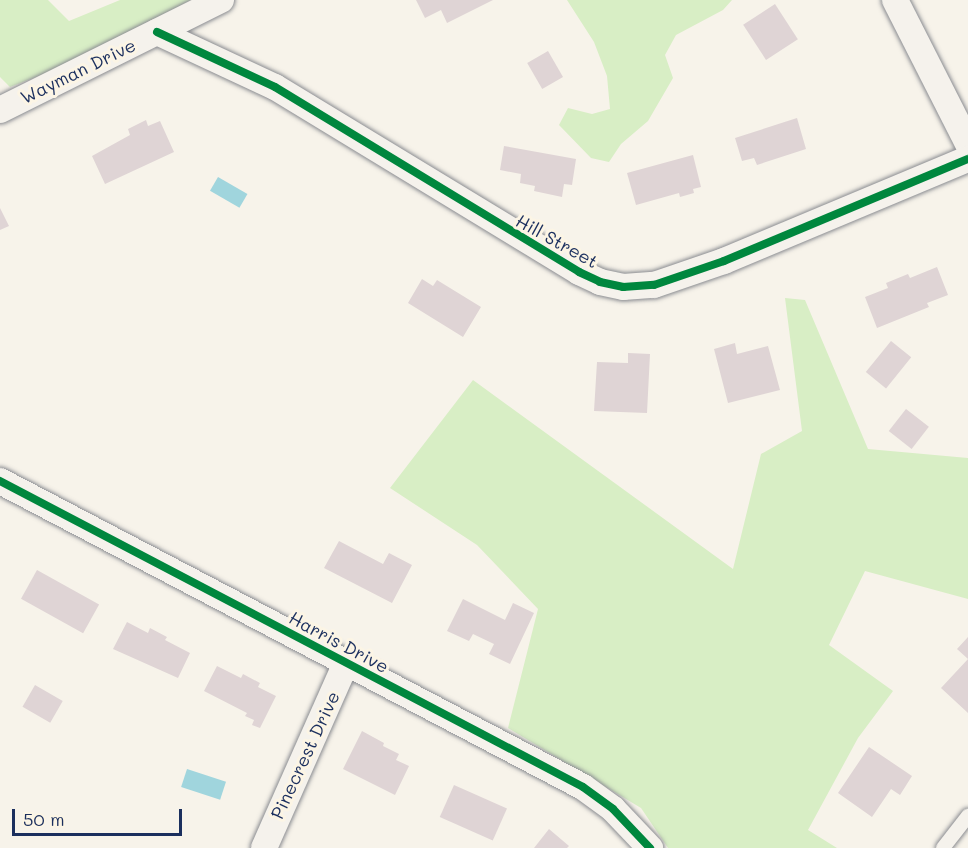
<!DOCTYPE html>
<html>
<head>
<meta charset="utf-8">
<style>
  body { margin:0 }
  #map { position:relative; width:968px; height:848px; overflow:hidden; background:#f7f3ea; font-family:Mali,sans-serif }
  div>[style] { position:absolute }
  .green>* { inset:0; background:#d8eec5 }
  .water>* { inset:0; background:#a0d5dd; transform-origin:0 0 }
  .building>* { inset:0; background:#dfd4d5; transform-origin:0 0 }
  .roads { filter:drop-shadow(0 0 2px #8a8c91) drop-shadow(0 0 2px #8a8c91) }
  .service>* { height:14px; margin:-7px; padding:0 7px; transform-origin:7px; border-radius:7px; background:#f5f2ec }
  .minor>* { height:26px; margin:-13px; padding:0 13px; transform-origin:13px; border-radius:13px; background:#f5f2ec }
  .cycleway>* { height:8px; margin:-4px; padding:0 4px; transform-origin:4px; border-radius:4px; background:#00873e }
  span { translate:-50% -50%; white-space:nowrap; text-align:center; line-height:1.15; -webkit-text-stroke:6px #fcf5e5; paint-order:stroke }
  .street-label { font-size:18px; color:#1b2f5e }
  .scale { position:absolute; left:12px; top:809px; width:170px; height:27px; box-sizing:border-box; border:3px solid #1b2f5e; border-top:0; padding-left:8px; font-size:18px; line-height:21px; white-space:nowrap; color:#1b2f5e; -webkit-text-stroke:4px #fcf5e5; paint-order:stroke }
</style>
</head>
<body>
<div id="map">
  <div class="green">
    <i style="clip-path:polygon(0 0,48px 0,69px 21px,120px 0,191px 0,49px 72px,10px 87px,0 77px)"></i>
    <i style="clip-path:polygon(567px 0,732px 0,723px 10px,676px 35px,665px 55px,673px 78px,648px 121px,621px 144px,609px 162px,591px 158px,559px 125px,568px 108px,592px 114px,610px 109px,607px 76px,594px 42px)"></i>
    <i style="clip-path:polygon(785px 298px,805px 300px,868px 449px,968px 458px,968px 599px,865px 571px,829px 645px,893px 691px,858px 738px,808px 830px,837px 848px,668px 848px,641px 808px,508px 728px,538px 609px,477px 545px,390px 488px,473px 380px,733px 569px,761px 454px,802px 431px)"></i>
  </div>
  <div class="water">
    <i style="left:218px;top:177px;width:34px;height:16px;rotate:30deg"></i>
    <i style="left:187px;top:769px;width:41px;height:19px;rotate:18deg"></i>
  </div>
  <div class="building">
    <i style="clip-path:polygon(416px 0,493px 0,447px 23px,441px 10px,425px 18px)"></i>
    <i style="left:775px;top:4px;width:42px;height:38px;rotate:57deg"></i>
    <i style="left:548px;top:51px;width:30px;height:24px;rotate:60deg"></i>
    <i style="clip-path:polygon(797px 118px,806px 149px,757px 165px,754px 158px,742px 161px,735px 138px)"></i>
    <i style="clip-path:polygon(146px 120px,148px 126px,160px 121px,174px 152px,105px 184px,92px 156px,130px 135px,128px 129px)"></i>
    <i style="clip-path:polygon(504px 146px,576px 159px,572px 185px,564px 184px,562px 197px,534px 191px,535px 186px,520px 183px,521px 174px,500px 170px)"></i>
    <i style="clip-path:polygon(693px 155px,701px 187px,693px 189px,694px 193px,680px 197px,679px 193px,636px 205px,627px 173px)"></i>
    <i style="clip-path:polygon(0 208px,9px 226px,0 230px)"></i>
    <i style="clip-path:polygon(937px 267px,948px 295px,927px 303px,929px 307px,877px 328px,865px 297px,888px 288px,886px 283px,908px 274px,910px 278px)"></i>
    <i style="clip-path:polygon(422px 279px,433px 286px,437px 280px,481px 307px,463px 337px,408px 303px)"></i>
    <i style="left:891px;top:341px;width:26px;height:40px;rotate:39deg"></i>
    <i style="clip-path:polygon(735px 343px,737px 354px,768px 346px,780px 390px,728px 403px,714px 349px)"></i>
    <i style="clip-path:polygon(628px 353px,650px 354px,647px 413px,594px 411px,597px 362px,628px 363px)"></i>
    <i style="left:906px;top:409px;width:29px;height:28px;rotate:38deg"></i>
    <i style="clip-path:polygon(339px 541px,383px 564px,389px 553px,412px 565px,392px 603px,324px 568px)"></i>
    <i style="left:37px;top:570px;width:71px;height:33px;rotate:29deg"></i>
    <i style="clip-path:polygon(463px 599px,505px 620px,513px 603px,534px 613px,510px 664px,489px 654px,494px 644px,473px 634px,469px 641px,447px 631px)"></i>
    <i style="clip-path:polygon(127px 622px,148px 633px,150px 628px,167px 637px,165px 640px,190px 653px,178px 678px,113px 649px)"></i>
    <i style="clip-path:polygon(968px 637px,968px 713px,941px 688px,968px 659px,957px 649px)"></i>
    <i style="clip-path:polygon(217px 666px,241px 678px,243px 674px,260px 683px,258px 687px,276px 696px,260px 728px,252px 725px,254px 720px,245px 716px,247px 713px,204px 691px)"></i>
    <i style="left:35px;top:685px;width:32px;height:25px;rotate:30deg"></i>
    <i style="clip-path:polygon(362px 731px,384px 743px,383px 746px,399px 754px,396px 760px,409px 766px,395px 795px,343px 769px)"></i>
    <i style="clip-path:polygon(869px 747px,912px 776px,900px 795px,891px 789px,872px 817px,838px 793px)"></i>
    <i style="left:454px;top:785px;width:58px;height:35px;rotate:24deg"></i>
    <i style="clip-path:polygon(549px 829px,569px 846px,567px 848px,534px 848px)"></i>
  </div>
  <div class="roads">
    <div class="service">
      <i style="left:943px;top:848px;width:41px;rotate:-52deg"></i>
    </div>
    <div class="minor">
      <i style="left:895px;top:0;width:161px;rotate:63.1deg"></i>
      <i style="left:157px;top:32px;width:130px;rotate:25deg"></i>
      <i style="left:275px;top:87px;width:356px;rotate:31.3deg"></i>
      <i style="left:579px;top:272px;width:23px;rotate:25deg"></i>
      <i style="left:600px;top:282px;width:24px;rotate:12deg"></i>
      <i style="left:623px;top:287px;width:31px;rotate:-4deg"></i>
      <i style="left:654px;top:285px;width:74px;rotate:-18.9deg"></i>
      <i style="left:724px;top:261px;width:264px;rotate:-22.7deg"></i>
      <i style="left:0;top:110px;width:247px;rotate:-26.5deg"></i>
      <i style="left:0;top:481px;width:658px;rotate:27.69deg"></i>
      <i style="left:583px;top:787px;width:37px;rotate:36deg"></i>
      <i style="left:613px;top:809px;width:54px;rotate:46.5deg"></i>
      <i style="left:264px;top:848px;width:202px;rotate:-66.1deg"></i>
    </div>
  </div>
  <div class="cycleway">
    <i style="left:157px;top:32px;width:130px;rotate:25deg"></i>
    <i style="left:275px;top:87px;width:356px;rotate:31.3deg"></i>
    <i style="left:579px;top:272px;width:23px;rotate:25deg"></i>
    <i style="left:600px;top:282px;width:24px;rotate:12deg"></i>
    <i style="left:623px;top:287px;width:31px;rotate:-4deg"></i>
    <i style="left:654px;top:285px;width:74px;rotate:-18.9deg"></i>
    <i style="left:724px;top:261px;width:264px;rotate:-22.7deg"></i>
    <i style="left:0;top:481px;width:658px;rotate:27.69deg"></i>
    <i style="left:583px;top:787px;width:37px;rotate:36deg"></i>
    <i style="left:613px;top:809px;width:54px;rotate:46.5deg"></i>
  </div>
  <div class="street-label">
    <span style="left:78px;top:71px;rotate:-26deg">Wayman Drive</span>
    <span style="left:557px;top:241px;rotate:29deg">Hill Street</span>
    <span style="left:339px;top:642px;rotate:28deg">Harris Drive</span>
    <span style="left:305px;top:755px;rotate:-65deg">Pinecrest Drive</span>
  </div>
  <div class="scale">50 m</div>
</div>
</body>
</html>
